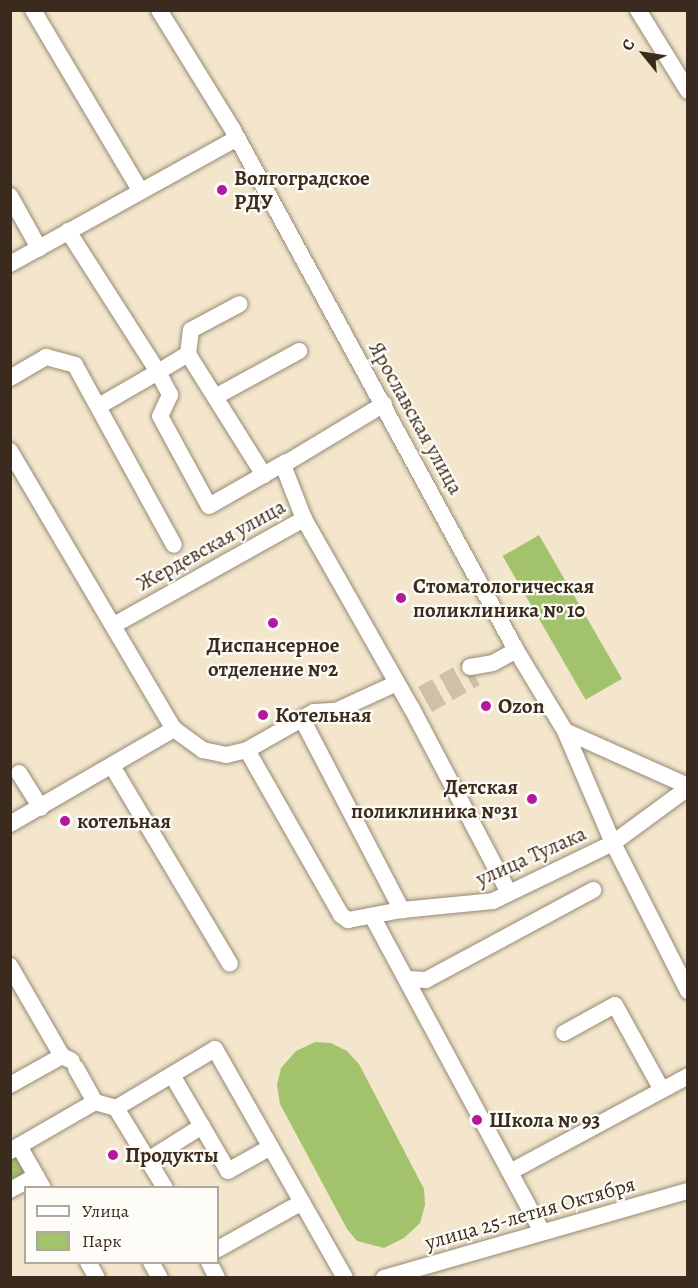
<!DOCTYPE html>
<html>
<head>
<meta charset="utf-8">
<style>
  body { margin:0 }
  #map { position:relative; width:698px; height:1288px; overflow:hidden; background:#f3e6cc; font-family:Alegreya,serif }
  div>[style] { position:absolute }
  .green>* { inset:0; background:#a2c36c; transform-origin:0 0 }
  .minor-tunnel>* { height:16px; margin-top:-8px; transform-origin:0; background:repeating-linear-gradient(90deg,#cec0a9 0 16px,transparent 0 24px) }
  .roads { filter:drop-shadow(0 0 2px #978875) drop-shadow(0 0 2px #978875) }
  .minor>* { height:16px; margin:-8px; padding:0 8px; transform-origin:8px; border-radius:8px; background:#fff }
  .dots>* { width:16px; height:16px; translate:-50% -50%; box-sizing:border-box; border:3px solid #fdfcf7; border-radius:50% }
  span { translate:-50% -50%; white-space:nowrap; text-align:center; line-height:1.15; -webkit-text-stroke:4.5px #fdfcf7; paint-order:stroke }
  .poi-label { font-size:21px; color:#3b2a1e; font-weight:700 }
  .left { translate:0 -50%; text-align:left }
  .right { translate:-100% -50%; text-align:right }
  .street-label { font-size:21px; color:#3b2a1e }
  .frame { position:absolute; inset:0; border:12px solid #3b2a1e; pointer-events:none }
  .legend { position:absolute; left:24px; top:1186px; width:195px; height:78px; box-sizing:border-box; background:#fdfcf7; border:2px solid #afa8a0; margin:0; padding:8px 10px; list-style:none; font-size:18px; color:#3b2a1e }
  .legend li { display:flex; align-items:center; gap:12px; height:30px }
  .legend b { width:30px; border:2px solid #afa8a0 }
  .north { position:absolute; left:614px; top:24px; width:60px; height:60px; -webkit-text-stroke:4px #fdfcf7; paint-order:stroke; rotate:300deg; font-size:16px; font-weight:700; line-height:24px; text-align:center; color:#3b2a1e }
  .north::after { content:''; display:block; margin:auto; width:21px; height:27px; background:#3b2a1e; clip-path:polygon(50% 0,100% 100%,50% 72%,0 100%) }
</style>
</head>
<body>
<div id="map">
  <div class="green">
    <i style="left:539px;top:535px;width:166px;height:42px;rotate:60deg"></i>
    <i style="clip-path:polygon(315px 1042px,331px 1043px,347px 1051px,359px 1064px,424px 1189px,425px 1205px,420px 1223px,404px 1238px,384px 1248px,357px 1241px,347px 1229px,280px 1104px,277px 1085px,281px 1068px,296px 1051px)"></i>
    <i style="clip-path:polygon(17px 1155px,27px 1174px,10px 1183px,10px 1158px)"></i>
  </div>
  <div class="minor-tunnel">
    <i style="left:422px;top:694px;width:55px;rotate:-29.4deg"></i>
    <i style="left:428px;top:705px;width:55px;rotate:-29.4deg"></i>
  </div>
  <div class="roads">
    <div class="minor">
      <i style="left:33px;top:10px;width:209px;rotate:59.3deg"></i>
      <i style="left:159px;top:10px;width:141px;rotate:58.3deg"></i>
      <i style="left:233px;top:130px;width:592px;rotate:61.44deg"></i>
      <i style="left:516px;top:650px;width:95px;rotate:58.8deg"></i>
      <i style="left:565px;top:731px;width:135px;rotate:24.1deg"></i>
      <i style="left:638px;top:10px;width:95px;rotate:58.3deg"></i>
      <i style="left:10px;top:196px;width:60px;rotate:60.9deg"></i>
      <i style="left:68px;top:231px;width:167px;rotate:57.4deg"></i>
      <i style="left:158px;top:372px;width:35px;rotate:-31deg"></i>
      <i style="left:188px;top:354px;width:24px;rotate:-83deg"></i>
      <i style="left:191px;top:330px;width:55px;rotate:-28deg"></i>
      <i style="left:10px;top:264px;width:260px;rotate:-29deg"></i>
      <i style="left:188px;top:354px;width:143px;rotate:57.9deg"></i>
      <i style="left:10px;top:378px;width:42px;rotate:-30.3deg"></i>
      <i style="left:46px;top:357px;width:30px;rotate:15deg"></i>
      <i style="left:75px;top:365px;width:205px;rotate:61.2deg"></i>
      <i style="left:215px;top:397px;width:96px;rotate:-28.7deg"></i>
      <i style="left:99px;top:406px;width:68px;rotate:-30deg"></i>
      <i style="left:158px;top:372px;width:26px;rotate:62deg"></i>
      <i style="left:170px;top:395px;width:23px;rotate:115deg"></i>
      <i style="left:160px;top:416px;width:102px;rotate:61.4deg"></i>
      <i style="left:209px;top:506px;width:89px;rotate:-29.7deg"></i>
      <i style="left:10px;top:451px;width:323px;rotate:59.5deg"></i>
      <i style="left:174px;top:729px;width:36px;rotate:36deg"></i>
      <i style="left:203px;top:750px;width:24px;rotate:12deg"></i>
      <i style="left:226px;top:755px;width:22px;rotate:-13deg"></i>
      <i style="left:247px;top:750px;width:77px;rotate:-29.6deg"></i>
      <i style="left:314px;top:712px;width:22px;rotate:-3deg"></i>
      <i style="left:336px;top:711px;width:67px;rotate:-24.7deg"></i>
      <i style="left:304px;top:519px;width:216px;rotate:60.4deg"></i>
      <i style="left:411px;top:707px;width:210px;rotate:62.2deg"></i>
      <i style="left:114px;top:625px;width:218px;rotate:-29.2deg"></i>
      <i style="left:304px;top:519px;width:58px;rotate:-111.3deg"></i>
      <i style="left:283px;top:465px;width:118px;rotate:-31.1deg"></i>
      <i style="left:470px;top:667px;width:23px;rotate:-10deg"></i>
      <i style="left:493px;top:663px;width:26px;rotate:-29deg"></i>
      <i style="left:302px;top:719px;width:216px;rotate:62.4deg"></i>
      <i style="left:565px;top:731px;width:122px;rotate:66.8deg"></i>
      <i style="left:613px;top:843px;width:166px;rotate:63.1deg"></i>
      <i style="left:247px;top:750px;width:190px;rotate:60.3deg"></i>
      <i style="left:341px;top:915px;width:9px;rotate:36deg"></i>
      <i style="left:348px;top:920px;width:55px;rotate:-10.5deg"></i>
      <i style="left:402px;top:910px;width:91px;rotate:-5.6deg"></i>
      <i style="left:493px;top:901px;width:133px;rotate:-25.8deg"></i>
      <i style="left:613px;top:843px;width:93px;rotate:-36.3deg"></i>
      <i style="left:112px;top:766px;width:230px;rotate:59.2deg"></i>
      <i style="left:19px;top:773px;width:41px;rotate:57.8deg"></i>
      <i style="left:10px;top:824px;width:190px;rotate:-30.1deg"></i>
      <i style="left:372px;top:916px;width:359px;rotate:61.7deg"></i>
      <i style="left:10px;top:966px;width:104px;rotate:60deg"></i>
      <i style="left:62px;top:1056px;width:11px;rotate:27deg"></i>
      <i style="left:408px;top:979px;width:18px;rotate:3deg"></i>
      <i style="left:426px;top:980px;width:190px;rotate:-28.3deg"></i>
      <i style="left:564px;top:1033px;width:58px;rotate:-28.8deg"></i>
      <i style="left:615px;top:1005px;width:97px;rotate:61.1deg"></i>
      <i style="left:76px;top:1068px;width:39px;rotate:61deg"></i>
      <i style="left:95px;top:1102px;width:22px;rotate:16deg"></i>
      <i style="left:116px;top:1108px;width:94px;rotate:58.5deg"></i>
      <i style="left:172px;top:1075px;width:111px;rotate:59.7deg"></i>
      <i style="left:228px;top:1171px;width:49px;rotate:-29.2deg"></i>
      <i style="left:10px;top:1085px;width:60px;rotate:-29.1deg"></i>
      <i style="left:116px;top:1108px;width:115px;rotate:-30.8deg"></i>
      <i style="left:215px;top:1049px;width:263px;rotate:60.4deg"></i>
      <i style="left:19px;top:1146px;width:48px;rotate:60.3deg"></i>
      <i style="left:10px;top:1151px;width:98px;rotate:-30deg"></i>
      <i style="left:148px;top:1160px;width:64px;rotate:-32.2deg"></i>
      <i style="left:510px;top:1172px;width:202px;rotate:-28.3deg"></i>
      <i style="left:10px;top:1190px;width:30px;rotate:-28deg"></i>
      <i style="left:218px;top:1249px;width:96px;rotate:-29.2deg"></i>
      <i style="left:88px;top:1262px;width:18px;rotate:61deg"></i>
      <i style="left:151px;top:1262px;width:18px;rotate:61deg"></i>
      <i style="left:209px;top:1262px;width:18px;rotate:63deg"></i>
      <i style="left:384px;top:1278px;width:316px;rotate:-16deg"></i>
    </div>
  </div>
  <div class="dots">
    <i style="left:222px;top:190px;background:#b5179e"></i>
    <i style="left:401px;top:598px;background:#b5179e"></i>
    <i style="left:273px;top:623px;background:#b5179e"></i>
    <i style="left:486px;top:706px;background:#b5179e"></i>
    <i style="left:263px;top:715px;background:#b5179e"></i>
    <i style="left:532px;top:799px;background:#b5179e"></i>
    <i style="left:65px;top:821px;background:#b5179e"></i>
    <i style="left:477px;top:1120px;background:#b5179e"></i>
    <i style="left:113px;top:1155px;background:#b5179e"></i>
  </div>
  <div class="poi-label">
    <span class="left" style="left:234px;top:190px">Волгоградское<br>РДУ</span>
    <span class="left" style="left:413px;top:598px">Стоматологическая<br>поликлиника № 10</span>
    <span style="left:273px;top:657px">Диспансерное<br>отделение №2</span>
    <span class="left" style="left:498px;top:706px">Ozon</span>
    <span class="left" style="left:275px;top:715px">Котельная</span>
    <span class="right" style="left:518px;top:799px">Детская<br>поликлиника №31</span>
    <span class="left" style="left:77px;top:821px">котельная</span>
    <span class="left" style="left:489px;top:1120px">Школа № 93</span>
    <span class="left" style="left:125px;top:1155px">Продукты</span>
  </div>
  <div class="street-label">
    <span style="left:416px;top:418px;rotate:61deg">Ярославская улица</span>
    <span style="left:211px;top:545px;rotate:-29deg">Жердевская улица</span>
    <span style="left:531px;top:856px;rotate:-24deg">улица Тулака</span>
    <span style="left:530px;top:1213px;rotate:-16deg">улица 25-летия Октября</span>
  </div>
  <div class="frame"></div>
  <ul class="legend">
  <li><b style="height:8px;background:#fff"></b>Улица</li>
  <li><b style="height:16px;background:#a2c36c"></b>Парк</li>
  </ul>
  <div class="north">С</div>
</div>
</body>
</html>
